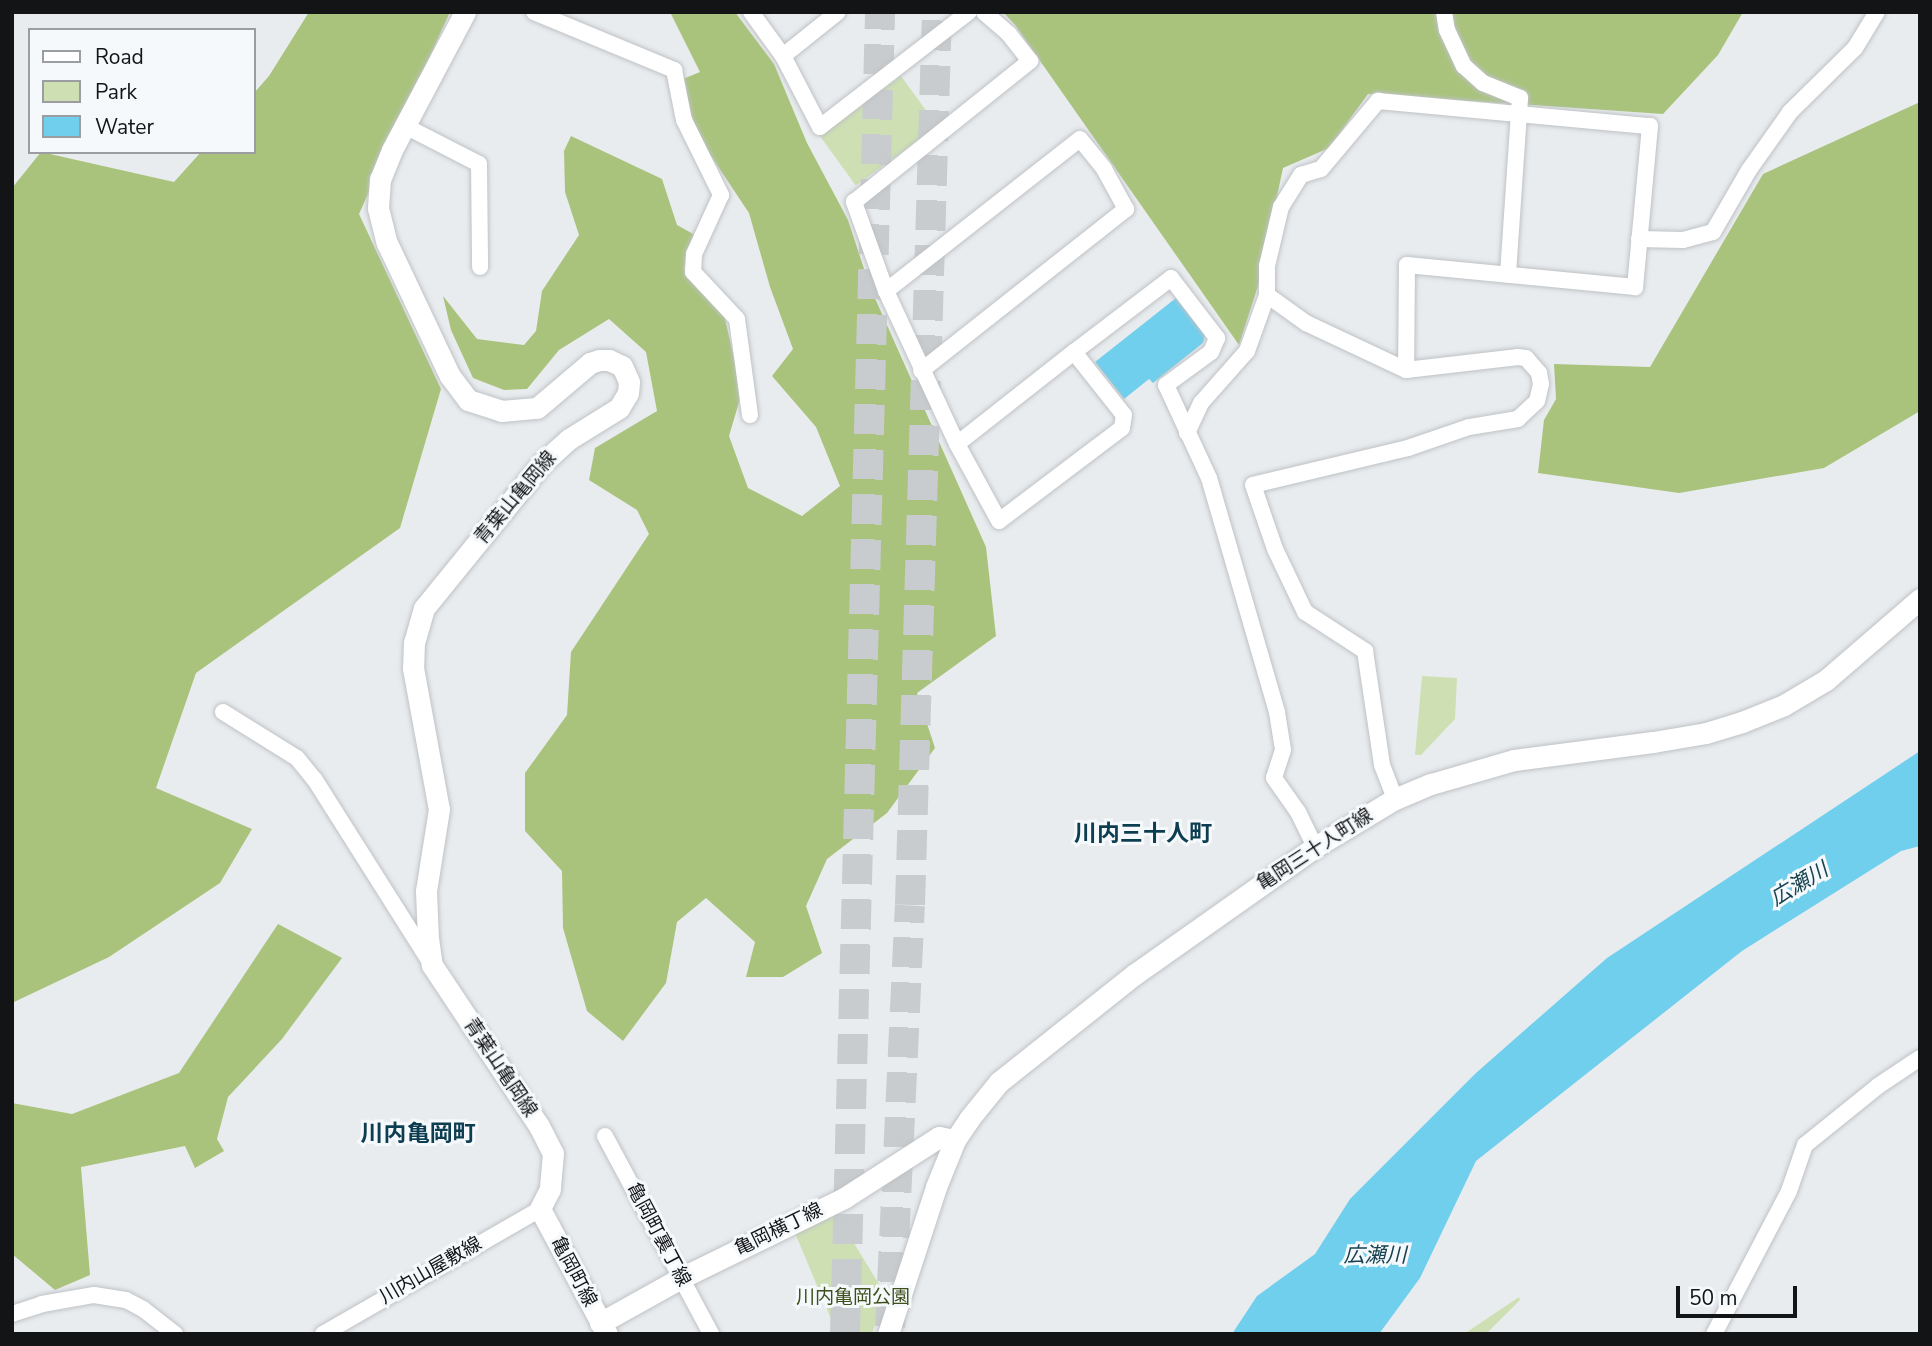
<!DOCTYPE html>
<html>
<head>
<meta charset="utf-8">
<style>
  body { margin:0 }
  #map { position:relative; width:1932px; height:1346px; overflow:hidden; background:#e9ecef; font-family:"Nunito Sans","Noto Sans JP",sans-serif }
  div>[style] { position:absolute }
  .green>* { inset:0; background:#cee0b3; transform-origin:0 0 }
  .forest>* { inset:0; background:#a9c37c }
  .water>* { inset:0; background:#6fcfed }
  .motorway-tunnel>* { height:30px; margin-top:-15px; transform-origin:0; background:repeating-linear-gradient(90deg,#c9ccce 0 30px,transparent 0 45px) }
  .roads { filter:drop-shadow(0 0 2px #bfc2c5) drop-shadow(0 0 2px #bfc2c5) }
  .minor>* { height:16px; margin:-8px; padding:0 8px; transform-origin:8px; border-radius:8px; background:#fff }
  .tertiary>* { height:21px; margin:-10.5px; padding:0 10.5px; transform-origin:10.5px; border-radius:10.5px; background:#fff }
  span { translate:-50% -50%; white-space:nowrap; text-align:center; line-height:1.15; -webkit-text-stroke:6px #f6f9fc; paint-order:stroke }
  .street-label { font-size:19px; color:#131415 }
  .park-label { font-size:19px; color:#3f4f1c }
  .water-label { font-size:21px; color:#17424f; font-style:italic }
  .quarter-label { font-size:23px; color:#0c3d50; font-weight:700 }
  .frame { position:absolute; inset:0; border:14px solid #131415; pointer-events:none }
  .legend { position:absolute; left:28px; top:28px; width:228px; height:126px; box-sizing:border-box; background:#f6f9fc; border:2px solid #9b9da0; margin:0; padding:9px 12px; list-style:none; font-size:21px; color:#131415 }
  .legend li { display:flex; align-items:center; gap:14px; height:35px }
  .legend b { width:35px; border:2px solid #9b9da0 }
  .scale { position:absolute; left:1676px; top:1286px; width:121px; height:32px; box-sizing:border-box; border:4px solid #131415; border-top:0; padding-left:9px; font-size:21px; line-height:24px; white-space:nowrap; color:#131415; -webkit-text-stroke:5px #f6f9fc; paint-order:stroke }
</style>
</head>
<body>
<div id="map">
  <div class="green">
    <i style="left:901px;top:76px;width:62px;height:101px;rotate:54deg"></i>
    <i style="clip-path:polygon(1422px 676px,1457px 678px,1455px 719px,1421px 755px,1415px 755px)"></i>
    <i style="clip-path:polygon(835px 1212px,885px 1294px,872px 1334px,851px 1334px,831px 1319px,795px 1233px)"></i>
    <i style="clip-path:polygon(1519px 1297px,1520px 1300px,1486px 1334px,1464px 1334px)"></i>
  </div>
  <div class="forest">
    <i style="clip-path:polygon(309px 12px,450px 12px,359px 214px,441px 389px,400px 528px,196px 673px,156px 788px,252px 829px,220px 883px,109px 957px,12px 1003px,12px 188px,41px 152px,174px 182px,201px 152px,254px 152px,254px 93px,269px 76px)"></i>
    <i style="clip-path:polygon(670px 12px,735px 12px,774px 64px,807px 143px,848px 220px,870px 287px,986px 547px,996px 636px,917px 693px,935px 748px,887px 813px,827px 859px,806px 906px,822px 953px,783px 977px,746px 977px,755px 942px,706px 898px,677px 922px,666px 983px,623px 1041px,587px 1011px,563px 928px,562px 871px,525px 831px,525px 773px,567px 715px,571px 652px,649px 534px,637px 510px,589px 480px,595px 448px,657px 411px,646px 352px,609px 319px,559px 350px,527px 389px,504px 390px,473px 378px,451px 330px,443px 296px,477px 339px,524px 345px,536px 331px,542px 291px,579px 235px,565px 192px,564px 151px,571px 136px,662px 179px,677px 225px,695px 235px,684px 268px,723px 310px,742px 392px,729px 436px,748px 488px,802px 516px,840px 486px,816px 427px,772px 376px,793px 349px,770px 287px,749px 213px,693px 129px,683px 79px,700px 72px)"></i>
    <i style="clip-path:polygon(1003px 12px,1743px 12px,1718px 55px,1663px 114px,1368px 94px,1329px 148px,1283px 168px,1258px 286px,1239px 345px,1015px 25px)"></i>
    <i style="clip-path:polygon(1920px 102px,1920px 411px,1824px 468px,1679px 493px,1538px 473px,1544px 420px,1556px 399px,1554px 364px,1650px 367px,1763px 174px)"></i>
    <i style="clip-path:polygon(278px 924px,342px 958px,282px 1039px,228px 1097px,217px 1139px,224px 1151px,195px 1168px,185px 1146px,81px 1167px,90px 1275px,55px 1290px,12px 1254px,12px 1103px,72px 1114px,179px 1073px)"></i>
  </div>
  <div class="water">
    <i style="clip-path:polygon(1176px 298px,1205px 335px,1203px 343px,1153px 383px,1149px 379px,1124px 399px,1095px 362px)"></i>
    <i style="clip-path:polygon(1920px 751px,1920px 846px,1901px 851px,1742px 951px,1476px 1161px,1420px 1278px,1379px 1334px,1232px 1334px,1257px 1296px,1315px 1254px,1350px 1199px,1476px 1073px,1607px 958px)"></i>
  </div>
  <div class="motorway-tunnel">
    <i style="left:890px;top:1327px;width:422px;rotate:-87.3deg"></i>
    <i style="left:910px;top:905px;width:893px;rotate:-88.27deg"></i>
    <i style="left:845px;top:1334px;width:1322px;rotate:-88.48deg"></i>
  </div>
  <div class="roads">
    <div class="minor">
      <i style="left:534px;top:12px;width:152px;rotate:22.5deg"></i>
      <i style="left:674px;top:70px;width:51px;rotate:78.7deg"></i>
      <i style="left:684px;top:120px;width:84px;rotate:63.7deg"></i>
      <i style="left:721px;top:195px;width:65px;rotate:114.6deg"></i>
      <i style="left:694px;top:254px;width:18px;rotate:93deg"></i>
      <i style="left:693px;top:272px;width:64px;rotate:46.9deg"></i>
      <i style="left:737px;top:319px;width:97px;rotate:82.3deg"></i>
      <i style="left:751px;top:12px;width:54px;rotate:54deg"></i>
      <i style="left:783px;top:56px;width:80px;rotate:62.5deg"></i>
      <i style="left:820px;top:127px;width:188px;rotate:-37.7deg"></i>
      <i style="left:1444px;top:12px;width:18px;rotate:81deg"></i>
      <i style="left:1447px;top:30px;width:40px;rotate:65deg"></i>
      <i style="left:1464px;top:66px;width:25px;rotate:42deg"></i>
      <i style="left:1483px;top:83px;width:40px;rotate:22deg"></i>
      <i style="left:1520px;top:98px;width:177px;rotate:93.9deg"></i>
      <i style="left:783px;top:56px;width:70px;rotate:-38.7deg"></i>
      <i style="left:405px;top:126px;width:83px;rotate:27.2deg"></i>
      <i style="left:479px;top:164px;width:103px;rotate:89.4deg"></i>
      <i style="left:1639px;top:239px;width:44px;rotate:1.3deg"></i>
      <i style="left:1683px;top:240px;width:31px;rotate:-15deg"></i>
      <i style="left:1713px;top:232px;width:72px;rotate:-59.9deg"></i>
      <i style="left:1749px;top:170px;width:71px;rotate:-54.7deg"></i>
      <i style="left:1790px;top:112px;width:91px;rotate:-44.6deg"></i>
      <i style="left:1855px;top:48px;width:42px;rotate:-58.6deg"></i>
      <i style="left:886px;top:291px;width:246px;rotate:-38.1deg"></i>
      <i style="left:1080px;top:139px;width:38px;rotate:51deg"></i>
      <i style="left:1104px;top:169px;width:46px;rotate:61.2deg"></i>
      <i style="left:1126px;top:209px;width:261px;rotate:141.7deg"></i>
      <i style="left:1267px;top:295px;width:48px;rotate:35.7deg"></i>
      <i style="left:1306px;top:323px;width:110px;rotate:25.2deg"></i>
      <i style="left:1406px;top:370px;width:113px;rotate:-6.6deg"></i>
      <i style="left:1518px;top:357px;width:8px;rotate:7deg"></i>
      <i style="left:1526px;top:358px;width:20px;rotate:49deg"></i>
      <i style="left:1539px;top:373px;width:11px;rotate:80deg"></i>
      <i style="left:1541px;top:384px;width:17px;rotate:103deg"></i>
      <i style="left:1537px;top:401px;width:26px;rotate:137deg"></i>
      <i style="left:1518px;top:419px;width:50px;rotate:170.7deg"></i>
      <i style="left:1469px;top:427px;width:65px;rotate:161deg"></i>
      <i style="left:1408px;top:448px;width:159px;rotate:166.6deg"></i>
      <i style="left:1253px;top:485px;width:68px;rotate:71deg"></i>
      <i style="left:1275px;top:549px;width:70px;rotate:64.5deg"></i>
      <i style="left:1305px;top:612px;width:72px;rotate:33deg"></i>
      <i style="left:1365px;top:651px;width:115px;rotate:81.5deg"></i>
      <i style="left:1382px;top:765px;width:36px;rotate:69deg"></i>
      <i style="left:1074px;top:352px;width:80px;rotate:51.6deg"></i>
      <i style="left:1124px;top:415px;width:13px;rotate:99deg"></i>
      <i style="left:1122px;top:428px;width:154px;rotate:142.9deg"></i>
      <i style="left:999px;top:521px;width:88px;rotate:-118.6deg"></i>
      <i style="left:957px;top:444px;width:149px;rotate:-38.2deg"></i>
      <i style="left:1074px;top:352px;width:122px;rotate:-37.3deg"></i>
      <i style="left:1171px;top:278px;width:76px;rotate:52.5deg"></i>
      <i style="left:1217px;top:338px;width:15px;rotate:113deg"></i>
      <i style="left:1211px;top:352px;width:56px;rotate:143.7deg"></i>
      <i style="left:1166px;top:385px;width:102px;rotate:65.2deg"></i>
      <i style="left:1209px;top:478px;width:244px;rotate:73.8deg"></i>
      <i style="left:1277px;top:712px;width:38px;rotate:81deg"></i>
      <i style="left:1283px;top:750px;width:29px;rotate:108deg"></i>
      <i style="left:1274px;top:778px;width:42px;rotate:54.8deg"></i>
      <i style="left:1298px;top:812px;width:39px;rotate:64deg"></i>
      <i style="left:1187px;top:433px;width:33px;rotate:-65deg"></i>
      <i style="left:1201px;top:403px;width:69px;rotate:-48.5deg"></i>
      <i style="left:1247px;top:351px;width:59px;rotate:-70.3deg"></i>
      <i style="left:1267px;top:295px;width:29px;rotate:-90deg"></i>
      <i style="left:1267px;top:266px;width:61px;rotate:-76.7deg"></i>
      <i style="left:1281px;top:207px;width:38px;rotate:-58deg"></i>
      <i style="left:1301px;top:175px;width:21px;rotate:-17deg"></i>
      <i style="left:1321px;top:169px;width:89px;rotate:-50deg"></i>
      <i style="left:1378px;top:101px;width:273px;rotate:5.3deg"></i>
      <i style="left:1650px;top:126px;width:162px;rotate:95.3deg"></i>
      <i style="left:1635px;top:287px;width:229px;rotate:-174.5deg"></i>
      <i style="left:1407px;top:265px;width:105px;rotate:90.5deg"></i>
      <i style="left:957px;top:444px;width:169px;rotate:-114.9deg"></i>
      <i style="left:886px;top:291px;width:95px;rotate:-109.8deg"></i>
      <i style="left:854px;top:202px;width:226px;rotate:-38.7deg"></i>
      <i style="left:1030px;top:61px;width:34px;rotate:-128deg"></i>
      <i style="left:1009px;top:34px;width:33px;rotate:-139deg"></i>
      <i style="left:223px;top:712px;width:87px;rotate:31.9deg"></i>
      <i style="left:297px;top:758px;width:28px;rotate:51deg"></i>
      <i style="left:315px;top:780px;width:213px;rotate:57.7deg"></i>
      <i style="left:605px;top:1136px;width:225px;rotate:61.8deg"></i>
      <i style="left:12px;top:1314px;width:32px;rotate:-18deg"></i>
      <i style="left:42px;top:1304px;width:53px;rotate:-9.8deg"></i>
      <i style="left:94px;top:1295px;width:32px;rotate:9deg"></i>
      <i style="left:126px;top:1300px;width:19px;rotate:28deg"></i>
      <i style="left:143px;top:1309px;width:41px;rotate:38deg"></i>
      <i style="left:323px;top:1334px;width:250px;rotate:-29.9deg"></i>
      <i style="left:1714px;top:1334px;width:161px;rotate:-62.3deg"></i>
      <i style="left:1789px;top:1191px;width:49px;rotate:-70.8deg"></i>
      <i style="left:1805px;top:1145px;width:94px;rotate:-38.9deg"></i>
      <i style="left:1878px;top:1086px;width:50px;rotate:-33.7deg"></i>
    </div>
    <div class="tertiary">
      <i style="left:465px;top:12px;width:156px;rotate:117.9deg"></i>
      <i style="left:392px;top:150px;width:31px;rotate:112deg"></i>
      <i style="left:380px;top:179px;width:29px;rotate:94deg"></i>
      <i style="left:378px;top:208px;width:36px;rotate:76deg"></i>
      <i style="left:387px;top:243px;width:147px;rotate:64.7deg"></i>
      <i style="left:450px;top:376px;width:30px;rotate:53deg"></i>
      <i style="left:468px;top:400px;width:35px;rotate:18deg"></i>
      <i style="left:501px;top:411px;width:36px;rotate:-5deg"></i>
      <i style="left:537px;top:408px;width:70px;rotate:-40.3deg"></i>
      <i style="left:590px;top:363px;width:9px;rotate:-18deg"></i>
      <i style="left:599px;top:360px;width:10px"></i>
      <i style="left:609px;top:360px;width:14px;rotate:25deg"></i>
      <i style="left:622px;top:366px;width:17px;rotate:66deg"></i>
      <i style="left:629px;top:382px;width:11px;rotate:95deg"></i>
      <i style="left:628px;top:393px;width:17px;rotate:121deg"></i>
      <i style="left:619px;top:408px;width:59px;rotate:148.2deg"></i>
      <i style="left:569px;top:439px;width:36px;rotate:138deg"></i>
      <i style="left:542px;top:463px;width:187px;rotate:129.1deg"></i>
      <i style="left:424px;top:608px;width:35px;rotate:106deg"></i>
      <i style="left:414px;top:642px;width:26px;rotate:92deg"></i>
      <i style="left:413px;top:668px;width:143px;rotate:79.6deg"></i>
      <i style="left:439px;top:809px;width:83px;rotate:99deg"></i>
      <i style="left:426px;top:891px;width:47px;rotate:87.6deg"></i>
      <i style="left:428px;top:938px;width:27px;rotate:82deg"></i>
      <i style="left:432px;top:965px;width:193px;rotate:56.4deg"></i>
      <i style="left:539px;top:1126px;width:30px;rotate:63deg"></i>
      <i style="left:553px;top:1153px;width:36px;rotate:95deg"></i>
      <i style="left:550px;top:1189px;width:22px;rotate:117deg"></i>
      <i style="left:540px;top:1209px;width:142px;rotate:61.8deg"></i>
      <i style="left:600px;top:1323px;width:93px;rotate:-29.1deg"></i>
      <i style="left:681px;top:1278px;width:182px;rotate:-26.1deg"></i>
      <i style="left:844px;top:1198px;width:113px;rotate:-32.7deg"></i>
      <i style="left:939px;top:1137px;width:16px;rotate:11deg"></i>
      <i style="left:888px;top:1334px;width:155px;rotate:-71.9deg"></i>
      <i style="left:936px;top:1187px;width:51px;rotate:-68deg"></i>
      <i style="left:955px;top:1140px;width:25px;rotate:-56deg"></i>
      <i style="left:969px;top:1119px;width:48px;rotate:-51deg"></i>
      <i style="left:999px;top:1082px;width:174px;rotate:-38.5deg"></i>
      <i style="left:1135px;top:974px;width:220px;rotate:-35.2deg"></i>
      <i style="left:1315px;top:847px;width:93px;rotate:-31deg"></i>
      <i style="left:1395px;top:799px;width:39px;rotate:-23deg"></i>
      <i style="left:1431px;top:784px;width:86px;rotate:-16.1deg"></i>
      <i style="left:1514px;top:760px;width:140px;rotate:-7.4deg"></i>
      <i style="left:1653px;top:742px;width:54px;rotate:-9.6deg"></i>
      <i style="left:1706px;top:733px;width:38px;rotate:-17deg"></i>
      <i style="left:1742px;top:722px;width:45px;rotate:-22deg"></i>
      <i style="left:1784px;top:705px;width:49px;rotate:-30.8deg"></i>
      <i style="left:1826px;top:680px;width:124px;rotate:-40.8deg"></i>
    </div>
  </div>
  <div class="street-label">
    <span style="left:516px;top:498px;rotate:-50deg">青葉山亀岡線</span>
    <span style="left:1315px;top:850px;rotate:-33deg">亀岡三十人町線</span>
    <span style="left:500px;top:1068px;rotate:56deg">青葉山亀岡線</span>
    <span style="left:779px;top:1230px;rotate:-26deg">亀岡横丁線</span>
    <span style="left:658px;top:1235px;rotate:62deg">亀岡町裏丁線</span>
    <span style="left:431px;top:1271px;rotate:-30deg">川内山屋敷線</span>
    <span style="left:573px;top:1272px;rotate:62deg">亀岡町線</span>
  </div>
  <div class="park-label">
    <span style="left:853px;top:1298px">川内亀岡公園</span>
  </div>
  <div class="water-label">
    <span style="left:1799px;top:884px;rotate:-31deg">広瀬川</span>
    <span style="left:1375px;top:1255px">広瀬川</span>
  </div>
  <div class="quarter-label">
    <span style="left:1143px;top:834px">川内三十人町</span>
    <span style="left:418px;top:1134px">川内亀岡町</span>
  </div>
  <div class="frame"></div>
  <ul class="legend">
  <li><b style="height:9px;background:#fff"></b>Road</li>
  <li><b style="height:19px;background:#cee0b3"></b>Park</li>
  <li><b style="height:19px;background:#6fcfed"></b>Water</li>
  </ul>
  <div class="scale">50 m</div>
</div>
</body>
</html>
